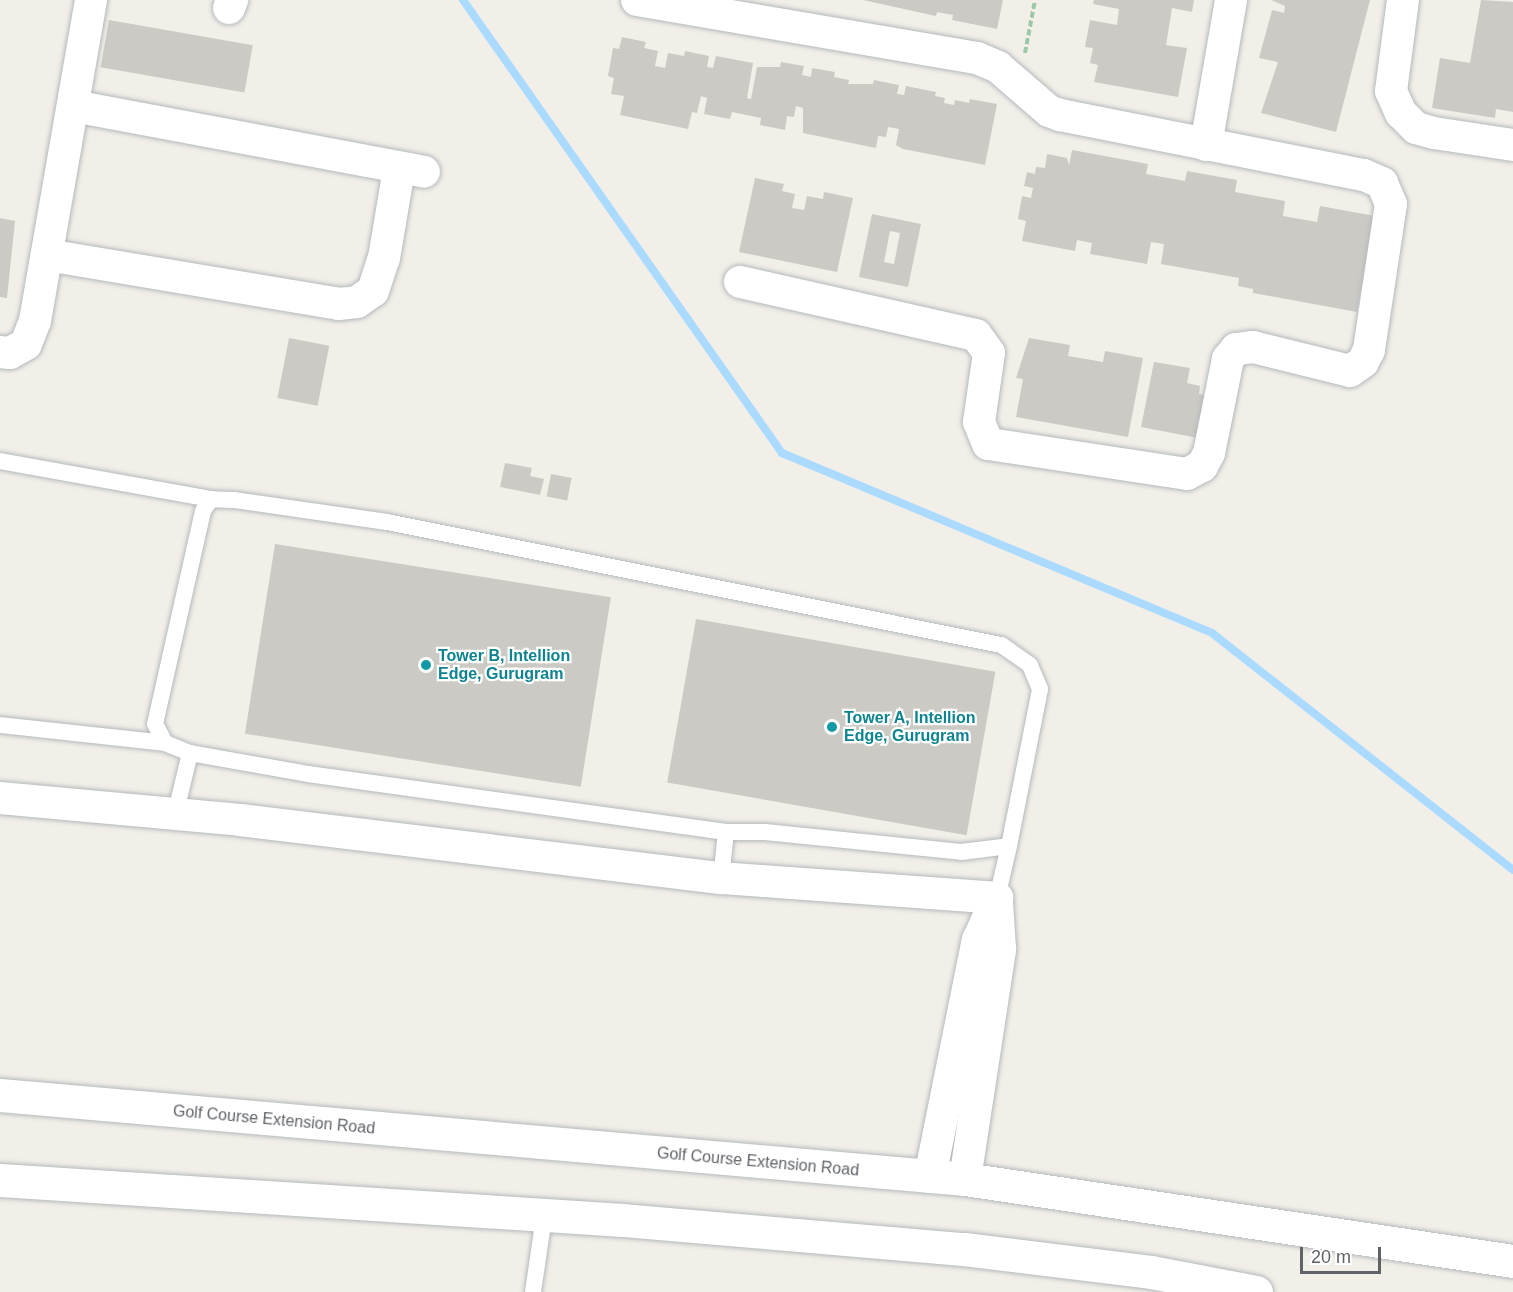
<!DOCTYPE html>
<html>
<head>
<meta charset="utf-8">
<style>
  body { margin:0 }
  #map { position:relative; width:1513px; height:1292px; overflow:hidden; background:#f1efe8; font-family:Helvetica,sans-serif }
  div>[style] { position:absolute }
  .stream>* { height:8px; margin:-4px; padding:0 4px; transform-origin:4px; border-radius:4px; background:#aadaff }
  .building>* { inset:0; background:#cccac5; transform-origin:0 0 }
  .path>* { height:4px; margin-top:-2px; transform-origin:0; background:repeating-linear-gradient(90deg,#9cc7a9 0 6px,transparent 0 9px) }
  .roads { filter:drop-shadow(0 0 2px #b5b8bc) drop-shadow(0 0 2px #b5b8bc) }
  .service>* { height:16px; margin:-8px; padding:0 8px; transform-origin:8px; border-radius:8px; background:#fff }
  .minor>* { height:32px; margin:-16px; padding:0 16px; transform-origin:16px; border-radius:16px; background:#fff }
  .secondary>* { height:33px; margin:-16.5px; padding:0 16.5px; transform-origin:16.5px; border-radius:16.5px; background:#fff }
  .dots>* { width:16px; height:16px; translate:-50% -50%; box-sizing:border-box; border:3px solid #fff; border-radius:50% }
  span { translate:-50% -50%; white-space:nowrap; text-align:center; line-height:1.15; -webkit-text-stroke:4.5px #fff; paint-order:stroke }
  .culture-label { font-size:16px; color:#0d838f; font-weight:700 }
  .left { translate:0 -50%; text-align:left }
  .street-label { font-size:16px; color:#5f6368 }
  .scale { position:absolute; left:1300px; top:1247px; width:81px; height:27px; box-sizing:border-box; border:3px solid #5f6368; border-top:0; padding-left:8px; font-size:18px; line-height:21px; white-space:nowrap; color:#5f6368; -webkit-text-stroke:4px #fff; paint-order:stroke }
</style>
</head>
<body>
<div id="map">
  <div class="stream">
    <i style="left:463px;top:0;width:554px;rotate:54.85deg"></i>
    <i style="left:782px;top:453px;width:466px;rotate:22.7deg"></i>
    <i style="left:1212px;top:633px;width:383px;rotate:38.2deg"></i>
  </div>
  <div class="building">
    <i style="clip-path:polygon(863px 0,1003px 0,997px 29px,952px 20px,953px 15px,937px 12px,936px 16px)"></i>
    <i style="clip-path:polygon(1094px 0,1194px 0,1192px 12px,1172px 8px,1166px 45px,1187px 48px,1178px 97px,1094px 82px,1098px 65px,1090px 63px,1093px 48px,1085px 47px,1090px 20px,1117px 25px,1119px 9px,1093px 4px)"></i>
    <i style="clip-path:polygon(1271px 0,1370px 0,1336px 132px,1261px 113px,1278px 62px,1259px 58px,1272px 10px,1284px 13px,1285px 6px)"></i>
    <i style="clip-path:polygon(1481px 0,1513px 2px,1513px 112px,1496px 109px,1495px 118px,1432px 108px,1440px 58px,1470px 63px)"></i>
    <i style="left:109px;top:20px;width:146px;height:48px;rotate:10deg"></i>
    <i style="clip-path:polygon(622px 37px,646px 42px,644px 48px,658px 51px,655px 66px,665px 68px,668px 53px,684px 56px,685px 51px,709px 56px,707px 67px,713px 68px,716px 56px,753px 63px,747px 98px,751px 99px,757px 67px,780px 67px,781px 62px,804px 66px,802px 75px,811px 77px,812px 68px,835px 72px,834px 77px,849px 80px,848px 84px,873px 84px,874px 80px,899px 85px,897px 94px,904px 95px,906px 86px,936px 92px,935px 96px,945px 98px,944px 103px,954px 105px,955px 100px,969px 103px,970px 99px,997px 104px,985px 165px,903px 149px,896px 145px,899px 129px,888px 127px,886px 137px,878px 136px,876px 148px,803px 133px,803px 108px,796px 106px,794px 117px,787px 116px,785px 130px,760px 125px,761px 118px,732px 112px,730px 119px,704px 114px,707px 98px,701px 96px,697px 113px,692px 112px,688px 129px,620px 115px,624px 96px,611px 94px,614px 78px,608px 76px,613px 48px,619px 49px)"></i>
    <i style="clip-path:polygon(1072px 150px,1148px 164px,1146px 174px,1185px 181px,1187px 171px,1237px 180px,1235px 192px,1285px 201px,1283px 216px,1317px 222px,1320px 206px,1375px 216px,1357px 312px,1253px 293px,1253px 289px,1238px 286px,1239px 278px,1161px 264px,1164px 244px,1151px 242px,1147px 264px,1090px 254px,1092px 243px,1077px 240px,1075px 251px,1022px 241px,1026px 221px,1018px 219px,1022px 196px,1031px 198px,1033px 188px,1024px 186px,1027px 172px,1035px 174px,1036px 167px,1045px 168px,1047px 154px,1067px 158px,1069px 165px)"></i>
    <i style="clip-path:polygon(755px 178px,784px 184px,782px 191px,795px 194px,792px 208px,804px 210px,807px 196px,823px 199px,824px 192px,853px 198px,837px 272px,739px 252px)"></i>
    <i style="clip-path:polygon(evenodd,872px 214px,921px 224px,908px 287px,859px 277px,872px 214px,890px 231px,900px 233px,894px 264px,884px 262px,890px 231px)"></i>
    <i style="clip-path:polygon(0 218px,15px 221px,7px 298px,0 297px)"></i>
    <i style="left:289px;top:338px;width:41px;height:61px;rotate:11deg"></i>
    <i style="clip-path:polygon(1029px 338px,1070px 345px,1068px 356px,1103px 362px,1105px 351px,1143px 358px,1128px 437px,1016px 417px,1023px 379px,1016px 378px)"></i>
    <i style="clip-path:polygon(1154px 362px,1190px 368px,1187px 383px,1200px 386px,1199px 394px,1211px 396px,1203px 439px,1141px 427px)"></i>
    <i style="clip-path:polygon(505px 463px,532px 468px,530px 476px,544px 479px,540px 495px,500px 487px)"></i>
    <i style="left:551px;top:474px;width:21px;height:23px;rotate:11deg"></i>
    <i style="left:275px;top:544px;width:340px;height:192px;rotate:9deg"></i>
    <i style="left:696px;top:619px;width:304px;height:166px;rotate:10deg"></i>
  </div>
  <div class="path">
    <i style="left:1025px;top:53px;width:54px;rotate:-79.3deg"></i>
  </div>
  <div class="roads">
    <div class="service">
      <i style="left:0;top:461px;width:214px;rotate:10.2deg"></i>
      <i style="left:0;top:725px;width:166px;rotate:6.2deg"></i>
      <i style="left:175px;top:815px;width:64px;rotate:-76.4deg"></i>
      <i style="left:721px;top:878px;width:46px;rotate:-83.8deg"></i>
      <i style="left:726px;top:832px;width:39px"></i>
      <i style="left:765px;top:832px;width:197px;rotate:5.8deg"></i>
      <i style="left:961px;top:852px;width:48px;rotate:-7.1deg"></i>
      <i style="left:1009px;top:846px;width:160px;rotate:-78.8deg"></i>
      <i style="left:1040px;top:689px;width:26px;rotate:-113deg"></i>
      <i style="left:1030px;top:665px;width:35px;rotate:-145deg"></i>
      <i style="left:1001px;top:645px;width:626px;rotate:-168.67deg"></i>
      <i style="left:387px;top:522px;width:155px;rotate:-171.8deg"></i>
      <i style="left:234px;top:500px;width:23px;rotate:-178deg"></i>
      <i style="left:211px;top:499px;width:14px;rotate:124deg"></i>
      <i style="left:203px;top:511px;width:218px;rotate:102.7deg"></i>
      <i style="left:155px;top:724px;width:21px;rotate:62deg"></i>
      <i style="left:165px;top:743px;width:27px;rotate:22deg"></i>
      <i style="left:190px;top:753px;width:120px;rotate:10.1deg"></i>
      <i style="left:308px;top:774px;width:422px;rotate:7.9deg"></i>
      <i style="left:997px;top:898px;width:53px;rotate:-77deg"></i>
      <i style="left:533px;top:1292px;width:76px;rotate:-81.7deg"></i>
    </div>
    <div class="minor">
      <i style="left:637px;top:0;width:345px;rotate:9.7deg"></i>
      <i style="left:977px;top:58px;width:23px;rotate:23deg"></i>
      <i style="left:998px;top:67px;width:67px;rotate:40.8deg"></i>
      <i style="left:1049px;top:111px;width:12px;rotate:20deg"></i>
      <i style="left:1060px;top:115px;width:310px;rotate:11.2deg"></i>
      <i style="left:1364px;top:175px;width:20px;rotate:24deg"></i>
      <i style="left:1382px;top:183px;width:23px;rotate:67deg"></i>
      <i style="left:1391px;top:204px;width:148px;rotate:98.6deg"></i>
      <i style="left:1369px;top:350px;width:13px;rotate:117deg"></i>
      <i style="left:1363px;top:362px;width:16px;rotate:145deg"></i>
      <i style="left:1350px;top:371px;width:100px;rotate:-166.1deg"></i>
      <i style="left:1253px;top:347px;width:17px;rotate:173deg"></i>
      <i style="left:1236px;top:349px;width:13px;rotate:129deg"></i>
      <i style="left:1228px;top:359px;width:96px;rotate:101.4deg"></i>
      <i style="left:1209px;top:453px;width:15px;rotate:118deg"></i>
      <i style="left:1202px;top:466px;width:17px;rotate:152deg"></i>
      <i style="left:1187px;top:474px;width:201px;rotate:-171.4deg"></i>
      <i style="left:988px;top:444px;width:24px;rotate:-112deg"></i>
      <i style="left:979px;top:422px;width:70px;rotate:-81.8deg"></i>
      <i style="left:989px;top:353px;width:22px;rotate:-126deg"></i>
      <i style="left:976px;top:335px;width:242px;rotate:-167.3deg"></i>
      <i style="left:1403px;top:0;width:92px;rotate:97.5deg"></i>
      <i style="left:1391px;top:91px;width:24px;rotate:66deg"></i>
      <i style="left:1401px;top:113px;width:21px;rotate:45deg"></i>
      <i style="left:1416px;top:128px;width:19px;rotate:16deg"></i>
      <i style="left:1434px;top:133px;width:80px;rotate:8.6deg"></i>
      <i style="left:229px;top:8px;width:9px;rotate:-69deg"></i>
      <i style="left:73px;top:106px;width:357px;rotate:10.6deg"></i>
      <i style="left:1206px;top:145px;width:147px;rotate:-80.2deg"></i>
      <i style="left:47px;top:255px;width:296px;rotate:9.5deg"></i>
      <i style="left:339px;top:304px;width:18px;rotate:-6deg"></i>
      <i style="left:357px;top:302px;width:19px;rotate:-35deg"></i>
      <i style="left:373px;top:291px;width:35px;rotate:-72deg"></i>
      <i style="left:384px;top:258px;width:90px;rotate:-80.4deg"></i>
      <i style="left:0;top:352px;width:10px;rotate:6deg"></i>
      <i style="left:10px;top:353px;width:18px;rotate:-29deg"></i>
      <i style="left:26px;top:344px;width:25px;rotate:-69deg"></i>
      <i style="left:35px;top:321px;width:326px;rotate:-80.1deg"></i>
      <i style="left:0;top:798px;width:241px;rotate:5.2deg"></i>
      <i style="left:240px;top:820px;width:484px;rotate:6.9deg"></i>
      <i style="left:721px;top:878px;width:277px;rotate:4.1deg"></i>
      <i style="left:930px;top:1177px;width:242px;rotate:-78.6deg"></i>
      <i style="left:978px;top:940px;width:46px;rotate:-65.7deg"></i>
      <i style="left:965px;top:1179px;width:233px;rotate:-81.3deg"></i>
      <i style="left:1000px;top:949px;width:47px;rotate:-93.7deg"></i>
    </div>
    <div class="secondary">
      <i style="left:0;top:1095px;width:969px;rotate:4.97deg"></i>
      <i style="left:965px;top:1179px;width:554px;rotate:8.51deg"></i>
      <i style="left:0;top:1180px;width:624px;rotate:3.67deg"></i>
      <i style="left:623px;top:1220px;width:342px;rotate:4.9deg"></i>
      <i style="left:964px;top:1249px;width:188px;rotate:7deg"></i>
      <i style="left:1151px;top:1272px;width:107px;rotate:10.8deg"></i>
    </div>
  </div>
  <div class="dots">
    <i style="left:426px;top:665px;background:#0f9aa8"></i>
    <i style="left:832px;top:727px;background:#0f9aa8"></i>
  </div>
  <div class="culture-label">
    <span class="left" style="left:438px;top:665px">Tower B, Intellion<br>Edge, Gurugram</span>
    <span class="left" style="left:844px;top:727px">Tower A, Intellion<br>Edge, Gurugram</span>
  </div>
  <div class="street-label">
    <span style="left:274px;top:1120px;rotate:5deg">Golf Course Extension Road</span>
    <span style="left:758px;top:1162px;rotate:5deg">Golf Course Extension Road</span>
  </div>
  <div class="scale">20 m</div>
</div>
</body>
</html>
